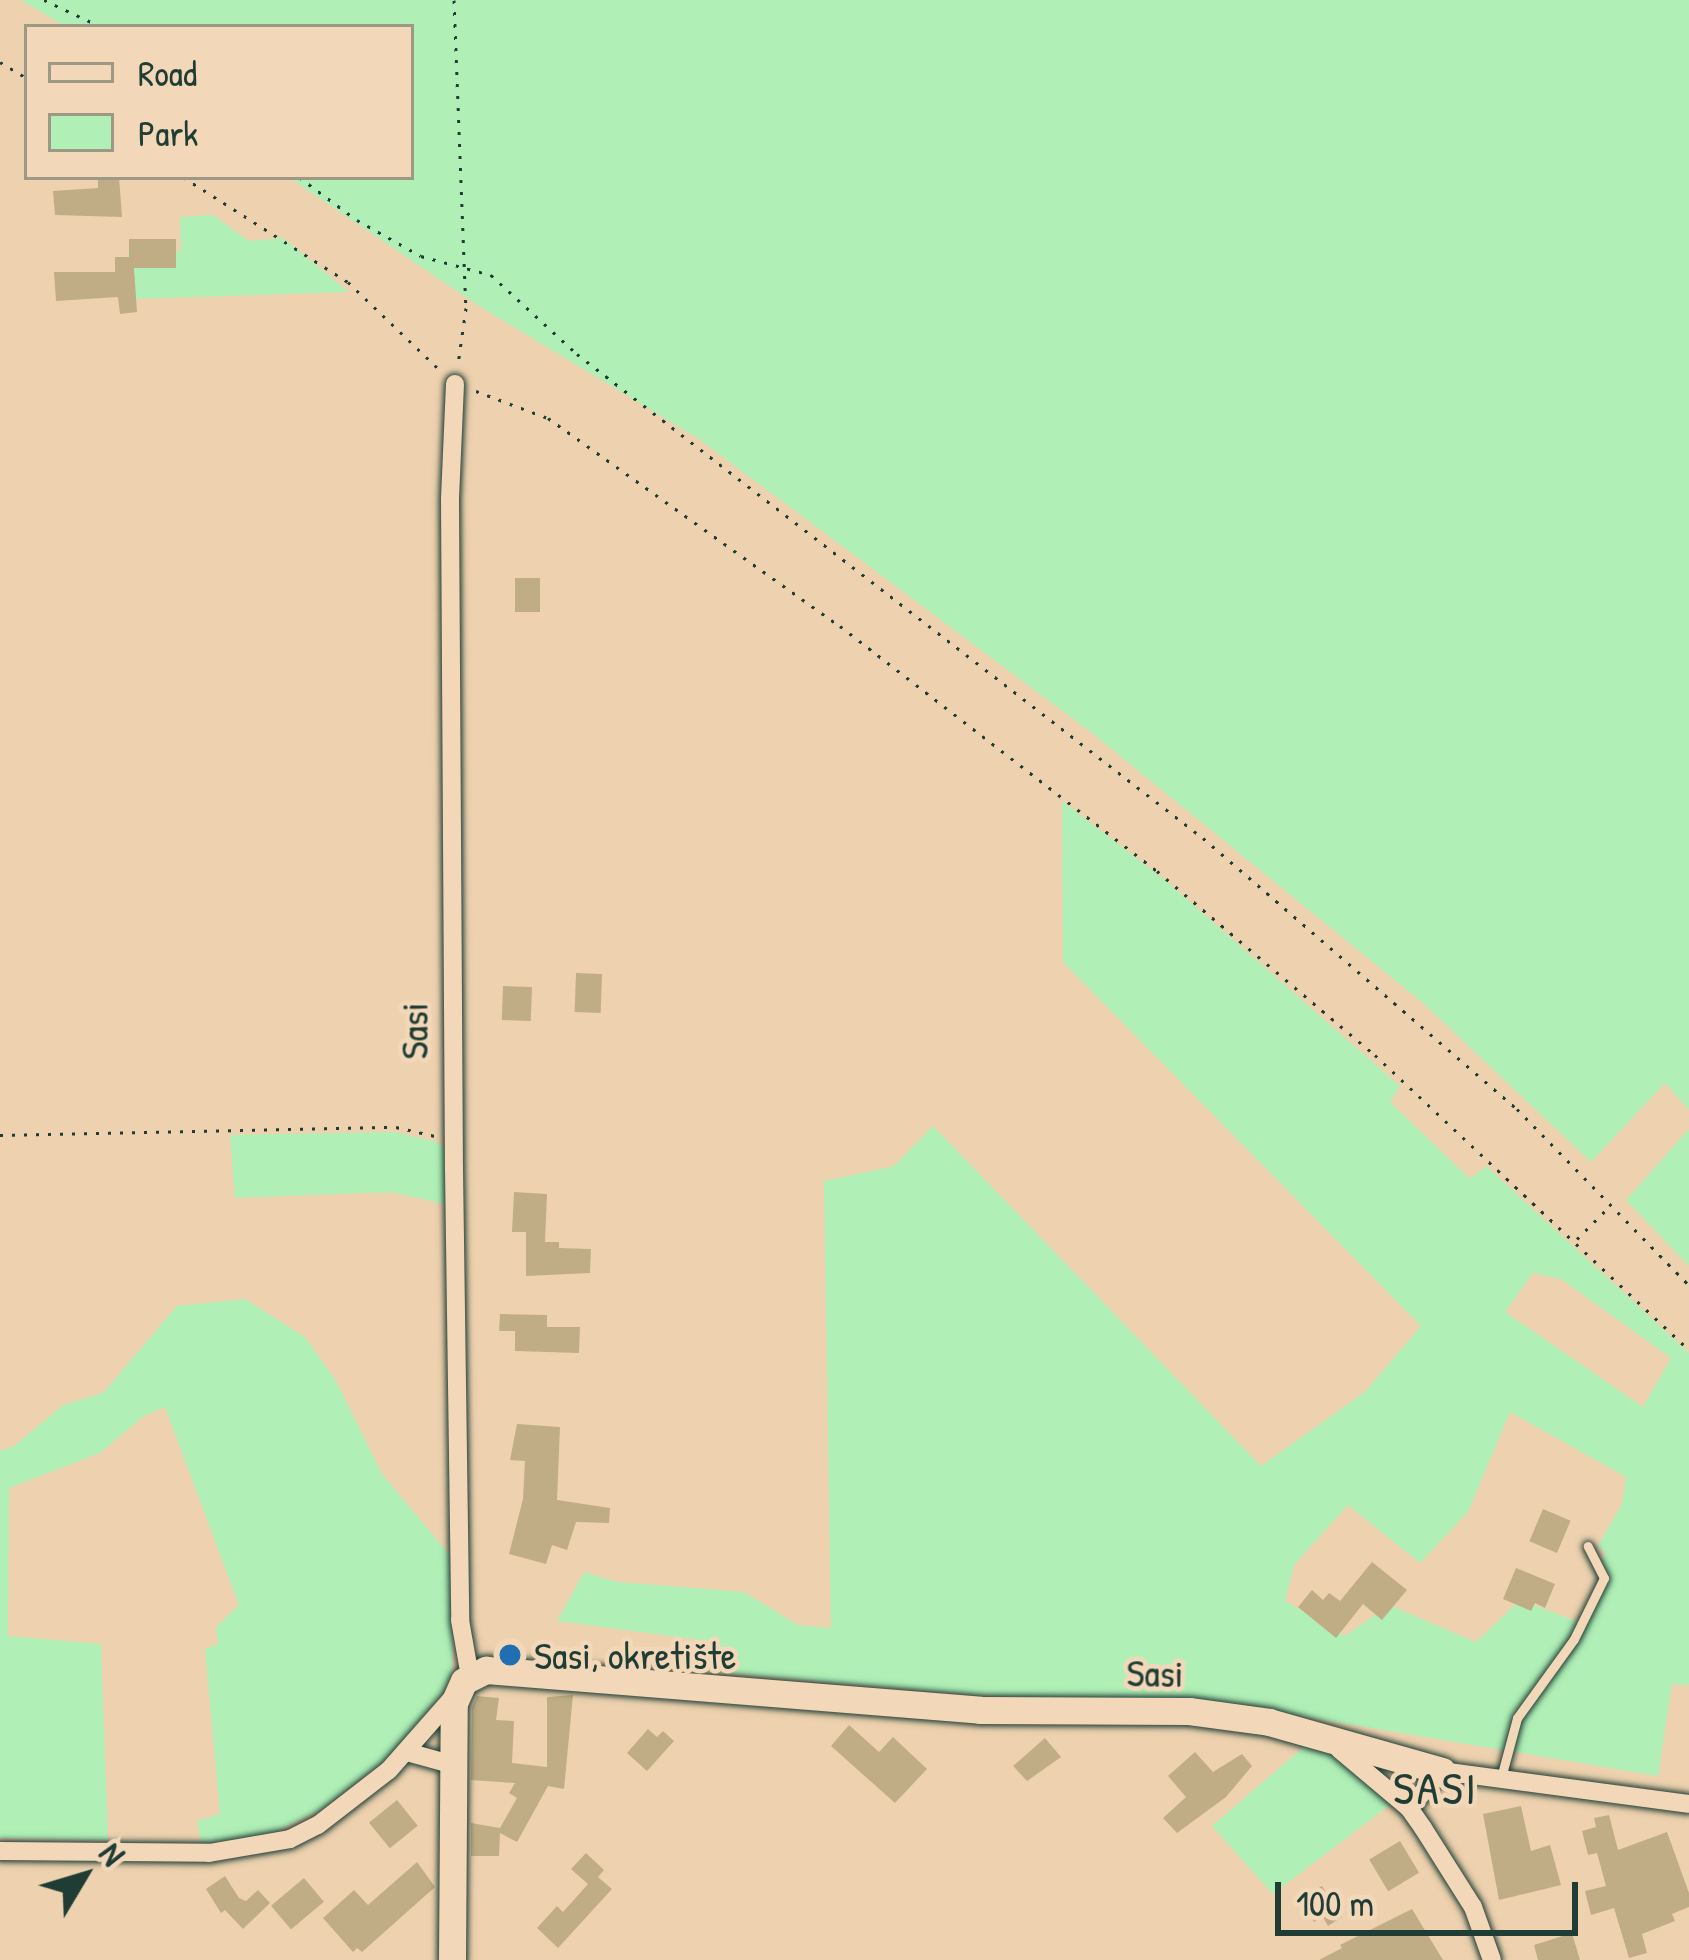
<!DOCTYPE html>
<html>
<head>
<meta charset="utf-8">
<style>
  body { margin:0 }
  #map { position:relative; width:1689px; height:1960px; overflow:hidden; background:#eed2af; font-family:"Patrick Hand",sans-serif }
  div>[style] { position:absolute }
  .green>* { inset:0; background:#b0f0b7 }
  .building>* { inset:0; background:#c0ad85; transform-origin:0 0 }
  .path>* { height:3px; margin-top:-1.5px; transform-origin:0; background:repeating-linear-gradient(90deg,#1f3d34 0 3px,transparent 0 12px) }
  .roads { filter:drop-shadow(0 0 3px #1f3d34) drop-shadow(0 0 3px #1f3d34) }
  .service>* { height:9px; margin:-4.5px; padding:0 4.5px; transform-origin:4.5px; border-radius:4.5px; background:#f2d7b9 }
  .minor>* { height:18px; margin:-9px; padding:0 9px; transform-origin:9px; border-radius:9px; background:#f2d7b9 }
  .secondary>* { height:27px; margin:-13.5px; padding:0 13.5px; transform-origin:13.5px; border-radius:13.5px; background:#f2d7b9 }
  .dots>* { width:33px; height:33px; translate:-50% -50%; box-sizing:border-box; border:6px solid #f2d7b9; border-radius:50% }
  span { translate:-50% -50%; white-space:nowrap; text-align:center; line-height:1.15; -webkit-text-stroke:9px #f2d7b9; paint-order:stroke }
  .street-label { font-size:39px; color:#1f3d34 }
  .poi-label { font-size:39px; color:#1f3d34 }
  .left { translate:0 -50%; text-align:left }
  .quarter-label { font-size:45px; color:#1f3d34; letter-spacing:3px }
  .legend { position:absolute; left:24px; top:24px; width:390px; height:156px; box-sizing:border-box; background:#f2d7b9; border:3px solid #9e9984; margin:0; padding:15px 21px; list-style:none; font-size:36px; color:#1f3d34 }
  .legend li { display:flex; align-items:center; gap:24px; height:60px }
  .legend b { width:60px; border:3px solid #9e9984 }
  .north { position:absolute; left:24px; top:1816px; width:120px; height:120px; -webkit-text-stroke:9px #f2d7b9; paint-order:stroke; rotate:52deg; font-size:33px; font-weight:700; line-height:48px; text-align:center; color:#1f3d34 }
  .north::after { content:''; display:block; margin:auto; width:42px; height:54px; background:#1f3d34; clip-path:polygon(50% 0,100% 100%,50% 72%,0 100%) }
  .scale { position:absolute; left:1275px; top:1882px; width:303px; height:54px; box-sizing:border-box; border:6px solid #1f3d34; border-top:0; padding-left:15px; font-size:36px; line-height:42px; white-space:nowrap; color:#1f3d34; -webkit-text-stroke:9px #f2d7b9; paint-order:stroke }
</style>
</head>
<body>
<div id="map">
  <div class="green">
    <i style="clip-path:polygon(21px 0,1689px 0,1689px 1110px,1665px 1083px,1591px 1162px,1423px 1003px,1092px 733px,699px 439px,479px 306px,288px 177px,411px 177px,411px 27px,66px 27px)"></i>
    <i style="clip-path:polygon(213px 215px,249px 241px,283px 238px,349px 292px,132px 299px,128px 252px,181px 251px,180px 217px)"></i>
    <i style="clip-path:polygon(evenodd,1062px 801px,1165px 880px,1400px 1086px,1390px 1102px,1470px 1179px,1486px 1166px,1689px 1353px,1689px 1685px,1672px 1684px,1658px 1776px,1264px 1710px,965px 1694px,726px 1673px,701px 1640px,557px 1621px,584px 1572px,617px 1582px,744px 1592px,798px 1625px,831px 1628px,824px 1181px,894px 1166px,933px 1126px,1261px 1466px,1365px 1392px,1421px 1326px,1063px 962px,1062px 801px,1533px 1273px,1561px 1279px,1671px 1358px,1643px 1407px,1505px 1312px,1533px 1273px,1062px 801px,1510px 1412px,1626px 1477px,1622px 1504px,1598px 1546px,1605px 1552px,1594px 1594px,1576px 1621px,1520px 1600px,1476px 1642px,1389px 1605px,1345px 1636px,1285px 1601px,1294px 1565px,1348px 1505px,1420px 1563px,1468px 1512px,1510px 1412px)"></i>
    <i style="clip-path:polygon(1689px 1129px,1689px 1266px,1626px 1200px)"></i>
    <i style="clip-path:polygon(394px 1132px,437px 1142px,448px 1152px,450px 1205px,391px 1192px,235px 1198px,230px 1135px)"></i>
    <i style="clip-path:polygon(245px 1299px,305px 1337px,336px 1381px,382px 1474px,453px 1559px,452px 1672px,443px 1693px,392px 1754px,322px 1809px,269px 1835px,201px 1843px,197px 1821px,220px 1814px,205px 1649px,218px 1644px,216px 1627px,239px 1605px,165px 1407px,144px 1416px,100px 1453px,9px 1488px,8px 1636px,101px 1644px,108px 1840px,0 1838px,0 1451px,13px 1447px,63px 1405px,103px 1393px,177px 1306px)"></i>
    <i style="clip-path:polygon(1313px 1739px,1395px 1801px,1273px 1894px,1212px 1826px)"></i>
  </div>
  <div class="building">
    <i style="clip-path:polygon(98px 177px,119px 177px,122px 217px,55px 215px,53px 191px,98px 188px)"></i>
    <i style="clip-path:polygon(129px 239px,176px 239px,176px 268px,134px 268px,137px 312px,120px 314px,118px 297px,56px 301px,54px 272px,115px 272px,115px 257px,129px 257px)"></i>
    <i style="left:515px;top:578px;width:25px;height:34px"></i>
    <i style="left:576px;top:973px;width:26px;height:39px;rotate:2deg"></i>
    <i style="left:503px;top:986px;width:29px;height:34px;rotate:2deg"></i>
    <i style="clip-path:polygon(514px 1192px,547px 1194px,545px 1242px,559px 1242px,559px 1248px,591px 1249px,590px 1273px,526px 1276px,526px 1232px,512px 1232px)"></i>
    <i style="clip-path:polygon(500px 1314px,547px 1315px,547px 1327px,580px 1327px,579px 1353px,515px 1351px,515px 1331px,499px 1331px)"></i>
    <i style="clip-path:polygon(517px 1424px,560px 1427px,557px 1500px,610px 1508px,609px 1523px,576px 1522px,567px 1550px,552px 1545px,546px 1564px,509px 1554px,523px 1499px,525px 1461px,510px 1460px)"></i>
    <i style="left:1543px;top:1509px;width:30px;height:35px;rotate:23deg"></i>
    <i style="clip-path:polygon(1372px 1562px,1407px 1590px,1382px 1620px,1363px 1604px,1336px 1638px,1298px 1607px,1312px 1590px,1323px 1600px,1329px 1593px,1340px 1601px)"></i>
    <i style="clip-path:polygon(1516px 1568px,1555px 1584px,1545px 1608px,1535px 1603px,1531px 1611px,1503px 1599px)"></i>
    <i style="clip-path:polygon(573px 1695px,564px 1789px,548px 1786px,517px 1842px,500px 1833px,499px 1856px,471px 1856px,471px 1823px,500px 1828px,517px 1798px,509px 1793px,515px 1783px,471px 1780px,472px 1707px,477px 1696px,499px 1698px,496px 1720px,514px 1721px,512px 1763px,547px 1767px,547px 1697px)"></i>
    <i style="clip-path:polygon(849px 1725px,879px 1752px,893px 1737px,927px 1769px,895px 1803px,831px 1746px)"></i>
    <i style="clip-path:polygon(648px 1729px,657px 1737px,663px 1731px,674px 1741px,647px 1771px,627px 1753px)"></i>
    <i style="clip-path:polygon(1045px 1738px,1061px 1757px,1027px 1781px,1013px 1766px)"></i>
    <i style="clip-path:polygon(1195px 1752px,1213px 1772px,1242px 1754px,1252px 1766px,1226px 1797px,1177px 1833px,1163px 1818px,1186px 1797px,1168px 1776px)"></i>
    <i style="left:397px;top:1800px;width:33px;height:36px;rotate:51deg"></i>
    <i style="clip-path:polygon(1521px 1806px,1531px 1851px,1550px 1845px,1561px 1885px,1499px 1900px,1483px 1814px)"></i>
    <i style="clip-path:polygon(1609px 1815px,1618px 1850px,1667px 1832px,1689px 1893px,1689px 1907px,1672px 1914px,1675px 1921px,1642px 1934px,1647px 1953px,1629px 1958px,1614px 1908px,1591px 1915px,1585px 1891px,1606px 1886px,1597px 1853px,1588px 1855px,1582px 1831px,1596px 1827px,1594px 1818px)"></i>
    <i style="left:1400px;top:1841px;width:37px;height:36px;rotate:59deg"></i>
    <i style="clip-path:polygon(586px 1853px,604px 1870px,598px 1877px,612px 1889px,558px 1948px,537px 1928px,557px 1906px,563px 1912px,588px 1884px,571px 1869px)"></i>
    <i style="clip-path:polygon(417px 1862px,435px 1887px,362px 1952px,357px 1948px,353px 1952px,323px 1918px,354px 1890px,368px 1905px)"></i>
    <i style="clip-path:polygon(225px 1876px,239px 1898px,246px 1901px,258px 1890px,270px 1903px,243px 1929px,225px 1910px,221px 1913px,206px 1889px)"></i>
    <i style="left:304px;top:1878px;width:31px;height:43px;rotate:50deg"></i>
    <i style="clip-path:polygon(1322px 1886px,1342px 1917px,1328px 1926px,1323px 1917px,1314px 1922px,1300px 1899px)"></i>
    <i style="clip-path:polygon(1412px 1909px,1443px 1960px,1319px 1960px,1342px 1948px,1340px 1945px)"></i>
    <i style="clip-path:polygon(1572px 1933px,1580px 1960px,1538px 1960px,1534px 1945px)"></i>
  </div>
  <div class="path">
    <i style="left:44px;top:0;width:64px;rotate:25deg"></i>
    <i style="left:454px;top:0;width:308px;rotate:87.8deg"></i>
    <i style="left:466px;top:308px;width:57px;rotate:98.1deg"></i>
    <i style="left:0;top:62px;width:31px;rotate:31deg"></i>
    <i style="left:183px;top:177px;width:196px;rotate:32.5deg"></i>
    <i style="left:348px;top:282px;width:130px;rotate:43.8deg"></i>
    <i style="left:299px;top:177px;width:72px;rotate:36.6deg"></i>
    <i style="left:357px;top:220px;width:73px;rotate:29.4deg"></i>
    <i style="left:421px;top:256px;width:73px;rotate:15.2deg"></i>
    <i style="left:491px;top:275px;width:117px;rotate:42.6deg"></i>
    <i style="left:577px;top:354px;width:791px;rotate:37.71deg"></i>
    <i style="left:1203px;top:838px;width:415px;rotate:40.8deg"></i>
    <i style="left:1517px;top:1109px;width:246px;rotate:45.7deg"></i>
    <i style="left:476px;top:391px;width:77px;rotate:20.6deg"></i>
    <i style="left:548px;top:418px;width:359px;rotate:35.5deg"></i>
    <i style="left:840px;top:626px;width:401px;rotate:37.7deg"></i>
    <i style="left:1157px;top:871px;width:285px;rotate:40.2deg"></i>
    <i style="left:1375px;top:1055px;width:431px;rotate:43.2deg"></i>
    <i style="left:0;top:1135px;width:396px;rotate:-1.2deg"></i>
    <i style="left:396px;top:1127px;width:40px;rotate:13deg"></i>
    <i style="left:1577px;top:1239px;width:45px;rotate:-45deg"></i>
  </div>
  <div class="roads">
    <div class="service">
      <i style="left:1502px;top:1774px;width:58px;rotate:-75deg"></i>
      <i style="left:1517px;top:1718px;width:97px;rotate:-54.2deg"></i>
      <i style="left:1574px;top:1639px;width:68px;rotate:-63.8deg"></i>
      <i style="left:1604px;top:1578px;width:36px;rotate:-117deg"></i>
    </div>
    <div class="minor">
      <i style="left:455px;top:384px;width:116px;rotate:92.5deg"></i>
      <i style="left:450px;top:500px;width:669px;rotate:89.66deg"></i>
      <i style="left:454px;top:1169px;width:451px;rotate:89.2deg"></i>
      <i style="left:460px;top:1620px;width:58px;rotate:80deg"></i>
      <i style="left:1339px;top:1749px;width:92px;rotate:40.1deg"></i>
      <i style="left:1409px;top:1808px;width:24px;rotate:55deg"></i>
      <i style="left:1423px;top:1828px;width:93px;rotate:57.7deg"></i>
      <i style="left:1473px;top:1907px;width:56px;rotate:70.3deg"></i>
      <i style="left:407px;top:1752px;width:49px;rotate:15.5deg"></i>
      <i style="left:1409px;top:1808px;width:50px;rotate:-48.3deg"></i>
      <i style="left:1442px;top:1771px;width:249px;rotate:7.6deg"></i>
      <i style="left:0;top:1851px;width:209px;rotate:0.5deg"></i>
      <i style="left:209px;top:1853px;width:82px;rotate:-9.8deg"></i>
      <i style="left:290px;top:1839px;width:31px;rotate:-27deg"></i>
      <i style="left:318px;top:1825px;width:90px;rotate:-37.8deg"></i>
      <i style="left:389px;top:1770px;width:100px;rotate:-48.7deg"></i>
    </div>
    <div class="secondary">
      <i style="left:452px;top:1960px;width:257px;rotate:-89.6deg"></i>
      <i style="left:454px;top:1703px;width:24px;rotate:-66deg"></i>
      <i style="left:464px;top:1681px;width:25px;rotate:-27deg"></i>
      <i style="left:486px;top:1670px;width:496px;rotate:4.6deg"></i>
      <i style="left:980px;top:1710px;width:209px;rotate:0.3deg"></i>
      <i style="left:1189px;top:1711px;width:81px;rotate:7.8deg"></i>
      <i style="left:1269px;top:1722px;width:180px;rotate:15.8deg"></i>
    </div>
  </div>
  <div class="dots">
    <i style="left:510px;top:1655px;background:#1f6fb2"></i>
  </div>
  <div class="street-label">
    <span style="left:414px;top:1031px;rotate:-90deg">Sasi</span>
    <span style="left:1155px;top:1673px;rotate:1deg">Sasi</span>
  </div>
  <div class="poi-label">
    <span class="left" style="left:534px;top:1655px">Sasi, okretište</span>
  </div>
  <div class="quarter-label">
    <span style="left:1436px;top:1788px">SASI</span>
  </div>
  <ul class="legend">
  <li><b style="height:15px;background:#f2d7b9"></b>Road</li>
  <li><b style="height:33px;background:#b0f0b7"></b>Park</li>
  </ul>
  <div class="north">N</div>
  <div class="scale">100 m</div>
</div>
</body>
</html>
